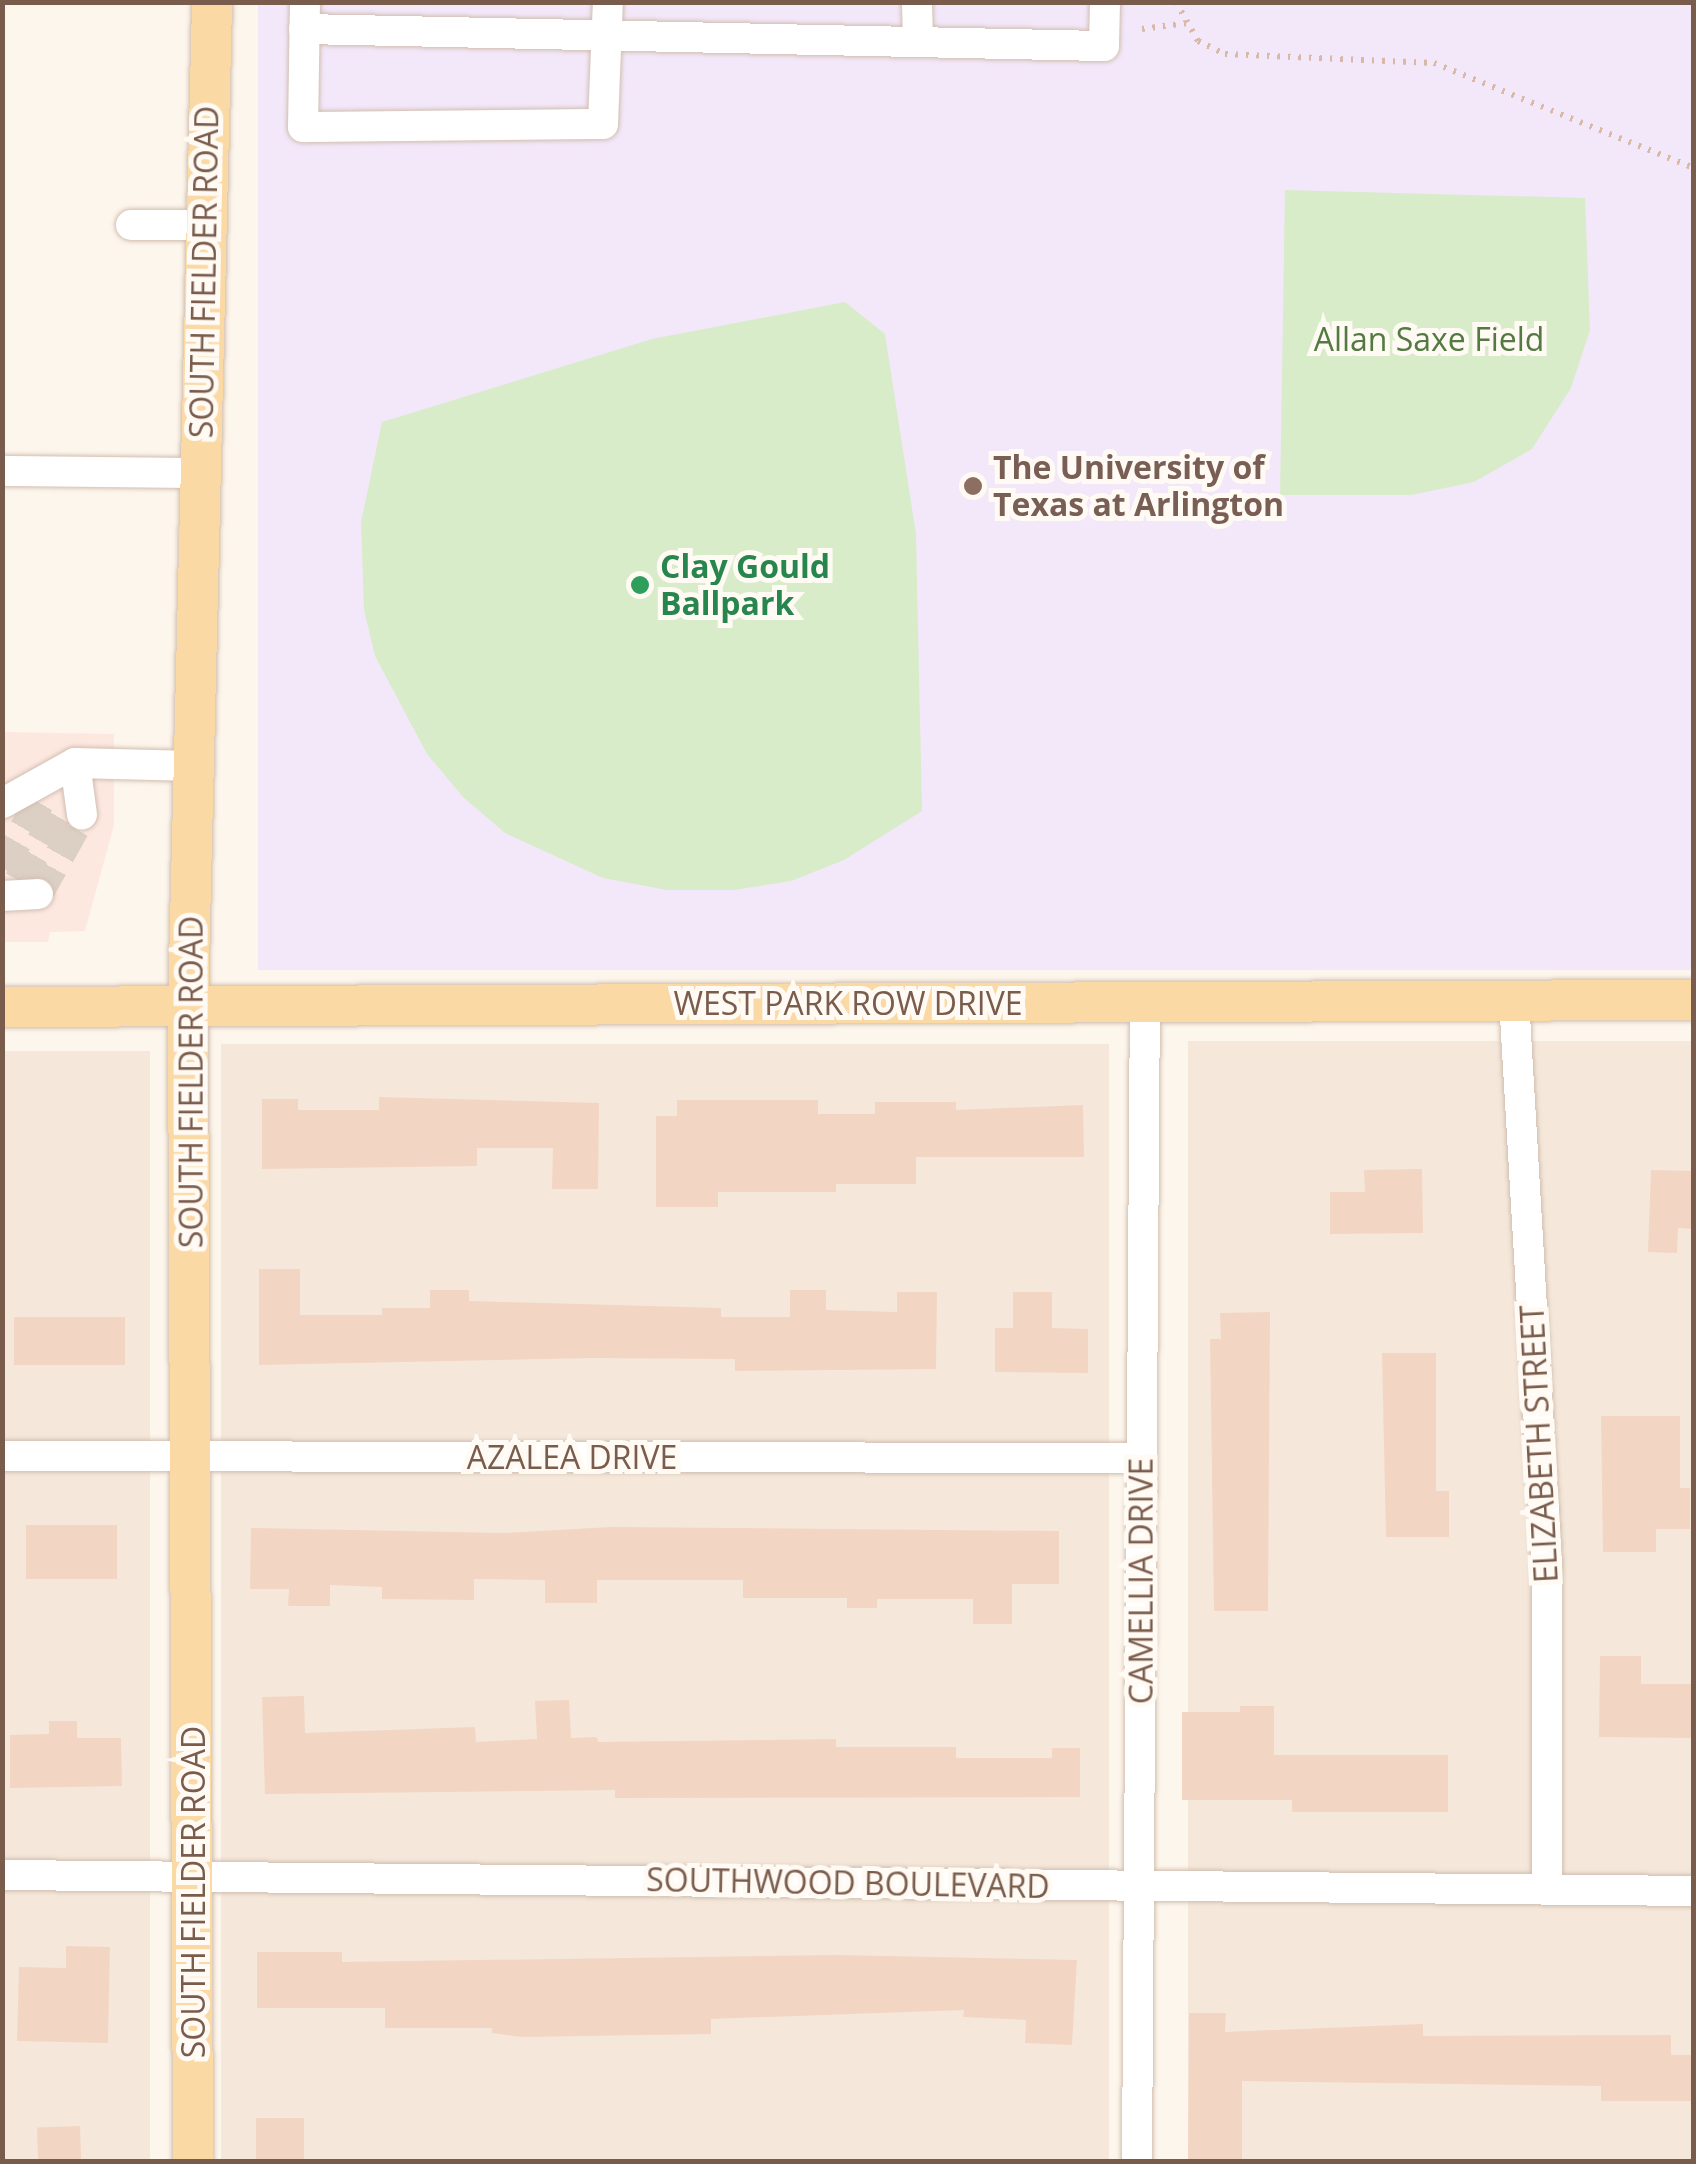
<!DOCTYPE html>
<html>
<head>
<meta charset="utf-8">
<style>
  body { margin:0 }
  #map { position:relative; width:1696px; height:2164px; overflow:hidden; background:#fdf6ec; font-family:"Open Sans",sans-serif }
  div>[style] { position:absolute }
  .residential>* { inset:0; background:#f5e8da; transform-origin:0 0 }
  .commercial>* { inset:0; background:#fde8e0 }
  .education>* { inset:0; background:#f3e8fa; transform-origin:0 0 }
  .green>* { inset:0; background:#d8ecc9 }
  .building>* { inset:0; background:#f3d5c3; transform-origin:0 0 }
  .minor-tunnel>* { height:30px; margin-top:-15px; transform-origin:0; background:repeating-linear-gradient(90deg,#dcd0c4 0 30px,transparent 0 45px) }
  .path>* { height:6px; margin-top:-3px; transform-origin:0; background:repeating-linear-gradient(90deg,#d9b8a5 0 2.5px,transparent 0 10.5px) }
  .roads { filter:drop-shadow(0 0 2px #d1beb0) drop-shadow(0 0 2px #d1beb0) }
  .minor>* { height:30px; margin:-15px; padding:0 15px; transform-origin:15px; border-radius:15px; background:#fff }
  .major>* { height:40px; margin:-20px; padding:0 20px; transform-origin:20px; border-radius:20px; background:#fbd9a5 }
  .dots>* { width:28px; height:28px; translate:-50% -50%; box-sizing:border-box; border:5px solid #fffaf3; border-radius:50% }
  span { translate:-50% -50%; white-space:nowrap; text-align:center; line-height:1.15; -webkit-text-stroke:10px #fffaf3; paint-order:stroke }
  .street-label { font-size:32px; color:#7a5c4d }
  .park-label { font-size:32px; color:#537a41 }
  .education-label { font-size:32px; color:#785e54; font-weight:700 }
  .left { translate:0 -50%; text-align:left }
  .leisure-label { font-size:32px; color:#27864d; font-weight:700 }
  .frame { position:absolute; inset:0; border:5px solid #7a5c4d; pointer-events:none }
</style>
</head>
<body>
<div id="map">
  <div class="residential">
    <i style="left:1188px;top:1041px;width:505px;height:1121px"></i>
    <i style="left:1109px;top:1044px;width:1117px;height:888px;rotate:90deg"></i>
    <i style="left:150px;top:1051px;width:1110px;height:147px;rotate:90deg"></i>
  </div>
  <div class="commercial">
    <i style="clip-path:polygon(3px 732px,114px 734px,114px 825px,85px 931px,50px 932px,48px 942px,3px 942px)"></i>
  </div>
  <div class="education">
    <i style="left:258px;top:3px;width:1435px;height:967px"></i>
  </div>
  <div class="green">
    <i style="clip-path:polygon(1285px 190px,1585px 198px,1590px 330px,1571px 388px,1532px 449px,1474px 482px,1411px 495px,1280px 495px)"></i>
    <i style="clip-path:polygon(845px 302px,885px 334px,916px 534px,922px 811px,844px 860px,791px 881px,734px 890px,667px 890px,603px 878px,505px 833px,463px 797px,427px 754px,375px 656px,364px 610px,361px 522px,382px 422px,652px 339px)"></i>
  </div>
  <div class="building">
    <i style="clip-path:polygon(379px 1097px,599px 1103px,598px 1189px,552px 1189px,553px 1148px,477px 1148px,477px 1166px,262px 1169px,262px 1099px,298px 1099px,298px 1110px,379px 1110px)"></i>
    <i style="clip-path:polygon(677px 1100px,818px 1100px,818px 1114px,875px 1114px,875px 1102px,956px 1102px,956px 1110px,1083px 1105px,1084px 1157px,916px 1157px,916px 1184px,836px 1184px,836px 1192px,718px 1192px,718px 1207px,656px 1207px,656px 1116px,677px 1116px)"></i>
    <i style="clip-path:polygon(1422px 1169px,1423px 1233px,1330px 1234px,1330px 1192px,1365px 1192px,1364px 1170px)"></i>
    <i style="clip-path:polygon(1651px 1170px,1694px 1171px,1694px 1229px,1678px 1228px,1677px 1253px,1648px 1252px)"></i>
    <i style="clip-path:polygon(259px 1269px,300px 1269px,300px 1315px,382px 1315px,382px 1308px,430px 1308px,430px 1290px,469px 1290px,469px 1301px,721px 1308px,721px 1317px,790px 1317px,790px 1290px,826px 1290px,826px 1310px,897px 1312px,897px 1292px,937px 1292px,936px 1369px,735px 1371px,735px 1359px,591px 1358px,259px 1365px)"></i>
    <i style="clip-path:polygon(1013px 1292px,1052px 1292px,1052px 1328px,1088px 1329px,1088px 1373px,995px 1372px,995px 1328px,1013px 1328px)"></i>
    <i style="clip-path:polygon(1270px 1312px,1268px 1611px,1214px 1611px,1210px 1339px,1221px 1339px,1220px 1313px)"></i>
    <i style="left:14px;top:1317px;width:111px;height:48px"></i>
    <i style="clip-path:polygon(1382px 1353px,1436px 1353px,1436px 1491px,1449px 1491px,1449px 1537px,1386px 1537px)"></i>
    <i style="clip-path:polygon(1601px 1416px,1680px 1416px,1680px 1488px,1690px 1488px,1690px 1529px,1656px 1529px,1656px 1552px,1603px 1552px)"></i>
    <i style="left:26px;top:1525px;width:91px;height:54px"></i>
    <i style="clip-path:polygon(611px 1527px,1059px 1531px,1059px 1584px,1012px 1584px,1012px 1624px,973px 1624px,973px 1599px,877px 1599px,877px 1608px,847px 1608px,847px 1598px,743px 1598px,743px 1580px,597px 1580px,597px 1603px,545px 1603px,545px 1580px,474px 1579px,474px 1600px,382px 1599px,382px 1587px,330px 1585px,330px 1606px,288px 1606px,289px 1589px,250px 1589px,251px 1528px,502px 1533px)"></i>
    <i style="clip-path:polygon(1600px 1656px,1641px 1656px,1641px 1684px,1694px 1684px,1694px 1738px,1599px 1737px)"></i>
    <i style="clip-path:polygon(304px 1696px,305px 1733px,475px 1727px,476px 1742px,537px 1739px,535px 1701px,569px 1700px,571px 1738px,597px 1737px,598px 1742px,836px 1739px,836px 1747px,956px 1747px,956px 1758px,1052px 1758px,1052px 1748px,1080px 1748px,1080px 1797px,615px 1798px,615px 1790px,265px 1794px,262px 1697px)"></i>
    <i style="clip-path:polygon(1240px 1706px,1274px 1706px,1274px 1755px,1448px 1755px,1448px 1812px,1292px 1812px,1292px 1800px,1182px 1800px,1182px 1712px,1240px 1712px)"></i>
    <i style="clip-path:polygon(49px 1721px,77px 1721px,77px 1738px,121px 1738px,122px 1786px,10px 1788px,10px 1735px,49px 1734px)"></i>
    <i style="clip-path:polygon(66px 1946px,110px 1947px,108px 2043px,17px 2041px,19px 1967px,66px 1968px)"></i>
    <i style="clip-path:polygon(257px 1952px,342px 1952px,342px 1962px,837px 1955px,1077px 1960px,1072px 2045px,1025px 2043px,1026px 2020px,963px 2017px,964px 2010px,711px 2019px,711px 2034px,522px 2037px,492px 2033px,492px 2028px,385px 2028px,385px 2008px,257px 2008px)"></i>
    <i style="clip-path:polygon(1189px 2013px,1226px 2013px,1225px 2032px,1423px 2024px,1423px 2036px,1671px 2035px,1671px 2055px,1694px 2055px,1694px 2101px,1601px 2101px,1601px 2086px,1242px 2081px,1242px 2162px,1188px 2162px)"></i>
    <i style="left:256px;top:2118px;width:48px;height:44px"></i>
    <i style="left:80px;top:2126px;width:36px;height:43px;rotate:88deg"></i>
  </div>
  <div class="minor-tunnel">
    <i style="left:2px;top:868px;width:85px;rotate:-60.4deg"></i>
    <i style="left:19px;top:881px;width:89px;rotate:-60.3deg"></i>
    <i style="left:38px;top:894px;width:90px;rotate:-60.9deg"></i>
  </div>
  <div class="path">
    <i style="left:1176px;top:2px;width:45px;rotate:60.6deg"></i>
    <i style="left:1198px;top:41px;width:30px;rotate:26deg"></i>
    <i style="left:1225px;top:54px;width:209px;rotate:2.5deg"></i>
    <i style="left:1434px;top:63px;width:280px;rotate:22deg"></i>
    <i style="left:1142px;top:29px;width:46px;rotate:-7.4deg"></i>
  </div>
  <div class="roads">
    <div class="minor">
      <i style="left:305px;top:2px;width:125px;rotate:90.9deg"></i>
      <i style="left:303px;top:127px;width:300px;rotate:-0.6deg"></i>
      <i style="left:603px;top:124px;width:122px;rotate:-87.7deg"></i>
      <i style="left:917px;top:2px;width:40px;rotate:88.6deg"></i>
      <i style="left:304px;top:29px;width:800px;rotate:1.22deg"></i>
      <i style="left:1104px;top:46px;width:44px;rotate:-88.7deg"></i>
      <i style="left:131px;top:225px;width:76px"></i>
      <i style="left:2px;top:471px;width:197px;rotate:0.6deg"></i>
      <i style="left:75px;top:763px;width:52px;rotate:82.3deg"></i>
      <i style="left:3px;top:803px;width:82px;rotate:-29.1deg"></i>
      <i style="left:75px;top:763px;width:118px;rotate:1.5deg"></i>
      <i style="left:2px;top:896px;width:36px;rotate:-3deg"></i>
      <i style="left:1514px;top:999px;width:566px;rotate:86.66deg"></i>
      <i style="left:1547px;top:1564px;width:326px;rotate:90deg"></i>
      <i style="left:2px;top:1456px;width:1140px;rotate:0.1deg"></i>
      <i style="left:2px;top:1875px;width:1692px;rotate:0.54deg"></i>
      <i style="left:1137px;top:2162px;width:1161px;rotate:-89.61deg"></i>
    </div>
    <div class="major">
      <i style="left:2px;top:1007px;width:1692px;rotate:-0.24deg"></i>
      <i style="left:193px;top:2162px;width:1154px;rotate:-90.25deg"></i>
      <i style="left:188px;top:1008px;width:1006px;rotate:-88.63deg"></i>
    </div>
  </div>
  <div class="dots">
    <i style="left:973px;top:486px;background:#8d6e63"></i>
    <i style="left:640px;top:585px;background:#2e9e5b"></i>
  </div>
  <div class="street-label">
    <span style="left:204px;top:272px;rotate:-89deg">SOUTH FIELDER ROAD</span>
    <span style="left:848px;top:1003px">WEST PARK ROW DRIVE</span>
    <span style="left:191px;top:1082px;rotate:-90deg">SOUTH FIELDER ROAD</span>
    <span style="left:1539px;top:1444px;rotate:-93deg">ELIZABETH STREET</span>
    <span style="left:572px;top:1457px">AZALEA DRIVE</span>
    <span style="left:1141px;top:1581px;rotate:-90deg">CAMELLIA DRIVE</span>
    <span style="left:848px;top:1883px;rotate:1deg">SOUTHWOOD BOULEVARD</span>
    <span style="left:193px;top:1892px;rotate:-90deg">SOUTH FIELDER ROAD</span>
  </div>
  <div class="park-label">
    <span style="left:1429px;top:339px">Allan Saxe Field</span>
  </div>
  <div class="education-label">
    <span class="left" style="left:993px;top:486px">The University of<br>Texas at Arlington</span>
  </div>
  <div class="leisure-label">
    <span class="left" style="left:660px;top:585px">Clay Gould<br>Ballpark</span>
  </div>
  <div class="frame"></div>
</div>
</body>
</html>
